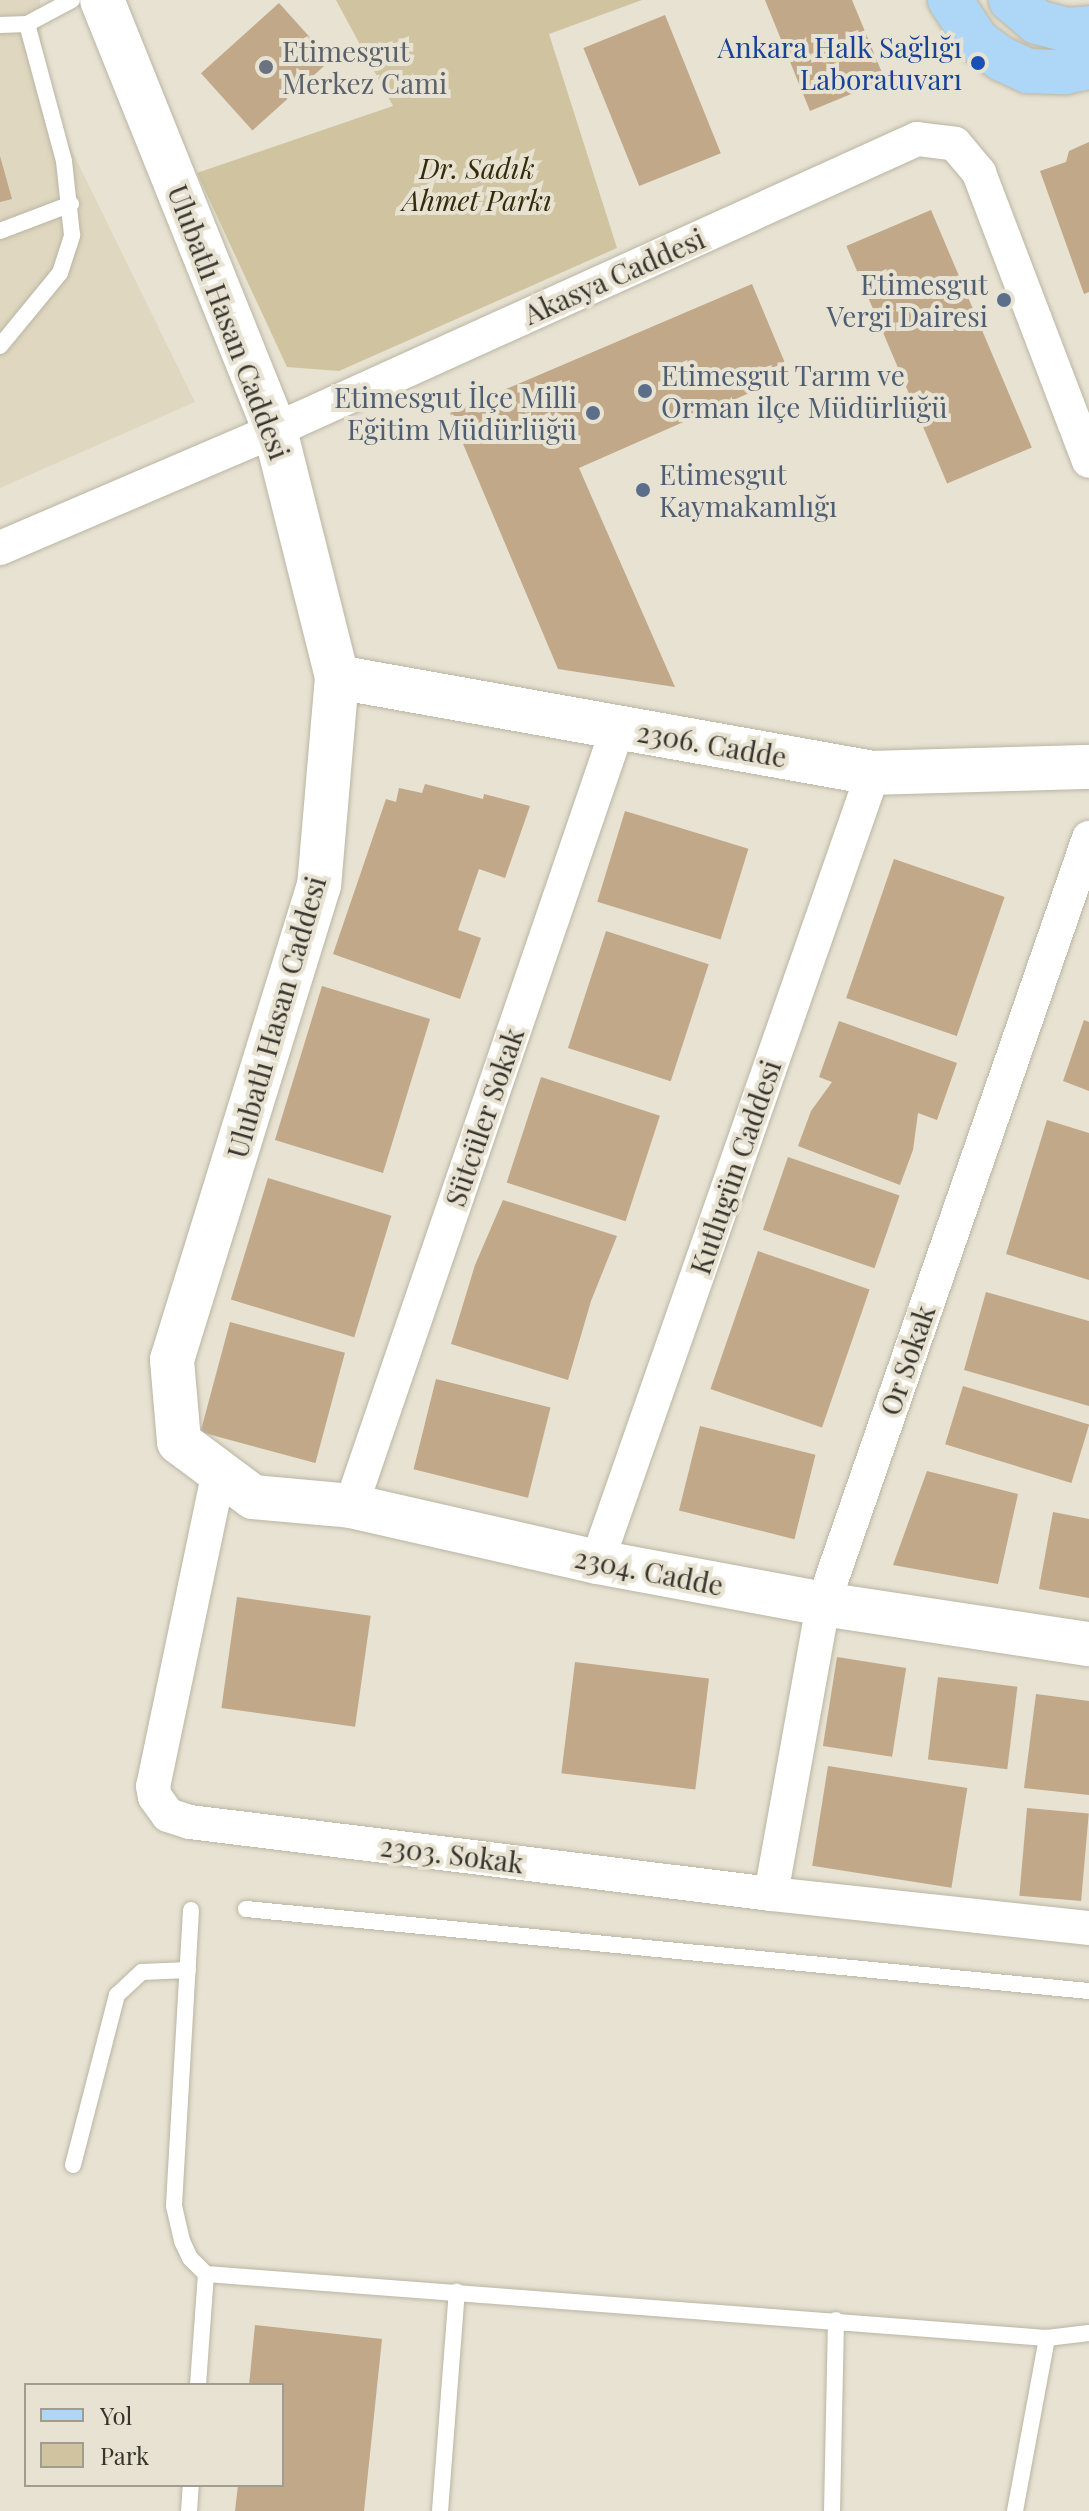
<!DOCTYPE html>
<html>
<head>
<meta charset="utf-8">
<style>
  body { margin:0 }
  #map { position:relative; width:1089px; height:2511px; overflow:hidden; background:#e7e2d1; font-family:"Playfair Display",serif }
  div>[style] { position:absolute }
  .built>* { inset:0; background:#dfd7bf }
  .green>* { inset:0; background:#cfc49f }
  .building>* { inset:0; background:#c1a889; transform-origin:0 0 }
  .roads { filter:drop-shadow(0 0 2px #bab5a4) drop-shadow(0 0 2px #bab5a4) }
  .lane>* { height:16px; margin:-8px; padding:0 8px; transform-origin:8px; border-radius:8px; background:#fff }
  .street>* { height:34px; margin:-17px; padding:0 17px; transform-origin:17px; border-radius:17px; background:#fff }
  .secondary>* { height:44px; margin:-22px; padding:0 22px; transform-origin:22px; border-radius:22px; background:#fff }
  .primary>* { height:44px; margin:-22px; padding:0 22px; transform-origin:22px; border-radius:22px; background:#add6f7 }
  .dots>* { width:22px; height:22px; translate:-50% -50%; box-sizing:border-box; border:4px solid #e7e2d1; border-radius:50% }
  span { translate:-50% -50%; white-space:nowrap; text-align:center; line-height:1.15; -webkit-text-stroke:8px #e7e2d1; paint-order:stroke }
  .transit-label { font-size:28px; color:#164399 }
  .right { translate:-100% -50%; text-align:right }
  .worship-label { font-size:28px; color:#5b616d }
  .left { translate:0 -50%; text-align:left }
  .park-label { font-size:28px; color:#342b0b; font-style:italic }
  .street-label { font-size:28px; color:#36342d }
  .service-label { font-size:28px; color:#4e5e75 }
  .legend { position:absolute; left:24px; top:2383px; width:260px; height:104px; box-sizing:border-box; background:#e7e2d1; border:2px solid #a09c8f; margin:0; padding:10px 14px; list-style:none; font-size:24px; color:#36342d }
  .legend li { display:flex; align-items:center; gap:16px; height:40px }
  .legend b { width:40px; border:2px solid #a09c8f }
</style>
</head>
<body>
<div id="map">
  <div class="built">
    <i style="clip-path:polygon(0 0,40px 0,45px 96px,195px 402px,0 488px)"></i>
  </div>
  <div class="green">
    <i style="clip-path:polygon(336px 0,642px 0,549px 34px,617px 248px,339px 371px,287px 367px,197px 173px,393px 106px)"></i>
  </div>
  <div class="building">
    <i style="clip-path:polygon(765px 0,852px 0,885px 80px,810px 111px)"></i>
    <i style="left:279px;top:3px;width:77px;height:105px;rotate:48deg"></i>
    <i style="left:665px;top:15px;width:149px;height:88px;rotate:68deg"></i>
    <i style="clip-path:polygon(1089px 142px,1089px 292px,1084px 294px,1040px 171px,1066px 162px,1069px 151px)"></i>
    <i style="clip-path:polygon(0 156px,12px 199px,0 202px)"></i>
    <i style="left:931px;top:210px;width:258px;height:92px;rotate:67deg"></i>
    <i style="clip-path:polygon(752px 284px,790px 375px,579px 468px,675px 687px,558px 669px,450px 413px)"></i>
    <i style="clip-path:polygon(425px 784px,483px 799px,484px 794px,530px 806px,505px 878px,479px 869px,458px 930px,481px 938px,460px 999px,333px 954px,386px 799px,396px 802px,399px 788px,422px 793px)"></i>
    <i style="left:625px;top:811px;width:129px;height:95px;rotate:17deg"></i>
    <i style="left:894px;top:859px;width:117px;height:147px;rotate:19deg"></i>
    <i style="left:606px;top:931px;width:108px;height:123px;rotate:18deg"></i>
    <i style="left:322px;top:986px;width:113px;height:161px;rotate:17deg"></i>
    <i style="clip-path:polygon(1084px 1020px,1089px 1022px,1089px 1091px,1063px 1081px)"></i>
    <i style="clip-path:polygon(839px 1021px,957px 1063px,937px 1120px,918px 1113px,913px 1150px,900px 1185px,798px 1146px,811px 1111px,832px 1082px,819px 1077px)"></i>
    <i style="left:541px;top:1077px;width:125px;height:111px;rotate:18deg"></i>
    <i style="clip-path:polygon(1047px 1120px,1089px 1133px,1089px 1280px,1006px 1254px)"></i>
    <i style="left:788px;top:1157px;width:118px;height:77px;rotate:19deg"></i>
    <i style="left:268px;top:1178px;width:129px;height:127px;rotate:17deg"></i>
    <i style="clip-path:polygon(503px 1200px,617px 1236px,591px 1301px,568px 1380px,451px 1344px,475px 1265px)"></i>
    <i style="left:758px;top:1251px;width:118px;height:146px;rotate:19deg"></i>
    <i style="clip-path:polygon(986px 1292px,1089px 1321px,1089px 1406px,964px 1370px)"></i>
    <i style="left:230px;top:1322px;width:119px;height:114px;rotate:15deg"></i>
    <i style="left:436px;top:1379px;width:118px;height:93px;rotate:14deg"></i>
    <i style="left:963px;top:1386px;width:132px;height:61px;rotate:17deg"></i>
    <i style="left:700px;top:1426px;width:119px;height:87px;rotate:14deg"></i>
    <i style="clip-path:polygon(927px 1471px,1018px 1494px,998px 1584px,893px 1565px)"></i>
    <i style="clip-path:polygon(1053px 1512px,1089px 1519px,1089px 1598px,1039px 1589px)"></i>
    <i style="left:237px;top:1597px;width:135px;height:112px;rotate:8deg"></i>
    <i style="left:837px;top:1657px;width:70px;height:90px;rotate:9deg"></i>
    <i style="left:575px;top:1662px;width:135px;height:112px;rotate:7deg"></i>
    <i style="left:938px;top:1677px;width:80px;height:83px;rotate:7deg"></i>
    <i style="clip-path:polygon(1036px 1694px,1089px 1701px,1089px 1795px,1024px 1788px)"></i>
    <i style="left:828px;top:1766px;width:141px;height:101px;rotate:9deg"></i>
    <i style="left:1027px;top:1808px;width:62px;height:88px;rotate:5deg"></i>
    <i style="clip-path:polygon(255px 2325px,382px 2339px,364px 2511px,235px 2511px,238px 2485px,282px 2485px,282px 2385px,249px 2385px)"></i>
  </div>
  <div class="roads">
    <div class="lane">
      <i style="left:0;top:25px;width:27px;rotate:-2deg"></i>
      <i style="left:27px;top:24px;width:51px;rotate:-28.1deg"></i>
      <i style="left:0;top:231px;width:76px;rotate:-20.8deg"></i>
      <i style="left:0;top:346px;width:94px;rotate:-50.6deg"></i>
      <i style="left:60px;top:273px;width:40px;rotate:-72deg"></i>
      <i style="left:72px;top:235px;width:74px;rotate:-96.2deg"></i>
      <i style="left:64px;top:161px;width:142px;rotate:-105.1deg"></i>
      <i style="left:246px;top:1909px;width:847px;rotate:5.56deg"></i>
      <i style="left:191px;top:1910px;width:296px;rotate:93.3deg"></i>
      <i style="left:174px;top:2206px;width:36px;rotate:77deg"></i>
      <i style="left:182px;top:2241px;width:19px;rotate:65deg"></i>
      <i style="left:190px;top:2258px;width:23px;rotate:45deg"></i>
      <i style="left:73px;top:2165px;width:176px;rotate:-75.5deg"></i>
      <i style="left:117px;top:1995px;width:34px;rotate:-43deg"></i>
      <i style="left:142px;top:1972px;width:46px;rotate:-2.5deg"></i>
      <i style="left:198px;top:2385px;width:111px;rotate:-85.9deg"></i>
      <i style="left:206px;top:2274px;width:843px;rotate:4.35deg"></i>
      <i style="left:1047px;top:2338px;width:42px;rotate:-6.8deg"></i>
      <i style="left:189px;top:2511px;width:26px;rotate:-86deg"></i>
      <i style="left:440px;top:2511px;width:220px;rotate:-85.6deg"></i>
      <i style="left:832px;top:2511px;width:191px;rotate:-88.8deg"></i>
      <i style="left:1015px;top:2511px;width:176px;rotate:-79.5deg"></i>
    </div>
    <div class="street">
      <i style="left:0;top:548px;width:299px;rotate:-23.2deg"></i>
      <i style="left:275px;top:430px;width:705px;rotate:-24.38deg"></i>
      <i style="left:917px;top:139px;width:38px;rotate:7deg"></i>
      <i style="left:955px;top:144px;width:38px;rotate:50deg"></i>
      <i style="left:979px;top:173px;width:308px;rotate:69.1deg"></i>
      <i style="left:219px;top:1471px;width:322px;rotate:101.8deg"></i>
      <i style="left:153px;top:1786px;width:11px;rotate:80deg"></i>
      <i style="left:155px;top:1797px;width:22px;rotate:54deg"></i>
      <i style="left:168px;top:1815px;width:23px;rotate:18deg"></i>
      <i style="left:190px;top:1822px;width:585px;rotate:7.06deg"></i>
      <i style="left:771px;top:1894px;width:320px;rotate:6.1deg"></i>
      <i style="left:351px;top:1506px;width:823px;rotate:-71.08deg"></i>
      <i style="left:597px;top:1562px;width:836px;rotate:-70.72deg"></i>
      <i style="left:771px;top:1894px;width:295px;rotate:-79.8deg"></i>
      <i style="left:823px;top:1604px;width:811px;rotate:-70.85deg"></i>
    </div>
    <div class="secondary">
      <i style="left:102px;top:0;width:463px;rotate:68.1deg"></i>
      <i style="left:275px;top:430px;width:255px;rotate:75.9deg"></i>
      <i style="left:337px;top:677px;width:209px;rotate:94.9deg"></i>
      <i style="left:319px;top:885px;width:497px;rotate:107.2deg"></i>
      <i style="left:172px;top:1360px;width:82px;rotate:85.1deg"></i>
      <i style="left:179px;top:1442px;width:92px;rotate:36.6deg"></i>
      <i style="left:253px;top:1497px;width:98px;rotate:5.2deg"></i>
      <i style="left:351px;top:1506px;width:252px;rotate:12.8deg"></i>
      <i style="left:597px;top:1562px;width:230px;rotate:10.5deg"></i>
      <i style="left:823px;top:1604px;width:269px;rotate:8.6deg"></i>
      <i style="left:337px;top:677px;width:545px;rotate:10.15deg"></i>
      <i style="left:873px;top:773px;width:216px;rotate:-1.6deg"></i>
    </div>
    <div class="primary">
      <i style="left:950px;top:0;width:49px;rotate:56.6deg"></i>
      <i style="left:977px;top:41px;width:31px;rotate:36deg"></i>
      <i style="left:1002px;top:59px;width:29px;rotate:25deg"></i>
      <i style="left:1028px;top:71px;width:37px;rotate:2deg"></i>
      <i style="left:1065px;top:72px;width:25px;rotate:-12deg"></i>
      <i style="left:1011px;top:0;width:34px;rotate:40deg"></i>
      <i style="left:1037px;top:22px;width:31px;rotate:15deg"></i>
      <i style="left:1067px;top:30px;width:22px;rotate:-5deg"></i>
    </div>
  </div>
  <div class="dots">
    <i style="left:978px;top:63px;background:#1a4fb4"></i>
    <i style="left:266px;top:67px;background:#6b7280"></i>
    <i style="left:1004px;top:300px;background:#5c6f8a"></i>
    <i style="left:645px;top:391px;background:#5c6f8a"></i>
    <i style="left:593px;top:413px;background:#5c6f8a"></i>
    <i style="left:643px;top:490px;background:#5c6f8a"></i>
  </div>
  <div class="transit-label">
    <span class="right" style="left:962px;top:63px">Ankara Halk Sağlığı<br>Laboratuvarı</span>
  </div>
  <div class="worship-label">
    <span class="left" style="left:282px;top:67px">Etimesgut<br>Merkez Cami</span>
  </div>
  <div class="park-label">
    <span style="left:477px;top:184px">Dr. Sadık<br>Ahmet Parkı</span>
  </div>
  <div class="street-label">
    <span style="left:614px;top:276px;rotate:-24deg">Akasya Caddesi</span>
    <span style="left:229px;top:322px;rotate:69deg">Ulubatlı Hasan Caddesi</span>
    <span style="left:712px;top:744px;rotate:10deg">2306. Cadde</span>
    <span style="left:276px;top:1017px;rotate:-74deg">Ulubatlı Hasan Caddesi</span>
    <span style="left:484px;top:1117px;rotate:-71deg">Sütcüler Sokak</span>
    <span style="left:735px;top:1167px;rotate:-71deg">Kutlugün Caddesi</span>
    <span style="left:907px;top:1360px;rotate:-71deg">Or Sokak</span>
    <span style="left:649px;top:1571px;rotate:11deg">2304. Cadde</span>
    <span style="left:452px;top:1854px;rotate:7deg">2303. Sokak</span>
  </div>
  <div class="service-label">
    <span class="right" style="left:988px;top:300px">Etimesgut<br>Vergi Dairesi</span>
    <span class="left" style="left:661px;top:391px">Etimesgut Tarım ve<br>Orman ilçe Müdürlüğü</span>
    <span class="right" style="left:577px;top:413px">Etimesgut İlçe Milli<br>Eğitim Müdürlüğü</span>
    <span class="left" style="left:659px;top:490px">Etimesgut<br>Kaymakamlığı</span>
  </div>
  <ul class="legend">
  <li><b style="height:10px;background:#add6f7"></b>Yol</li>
  <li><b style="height:22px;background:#cfc49f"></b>Park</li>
  </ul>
</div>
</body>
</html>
